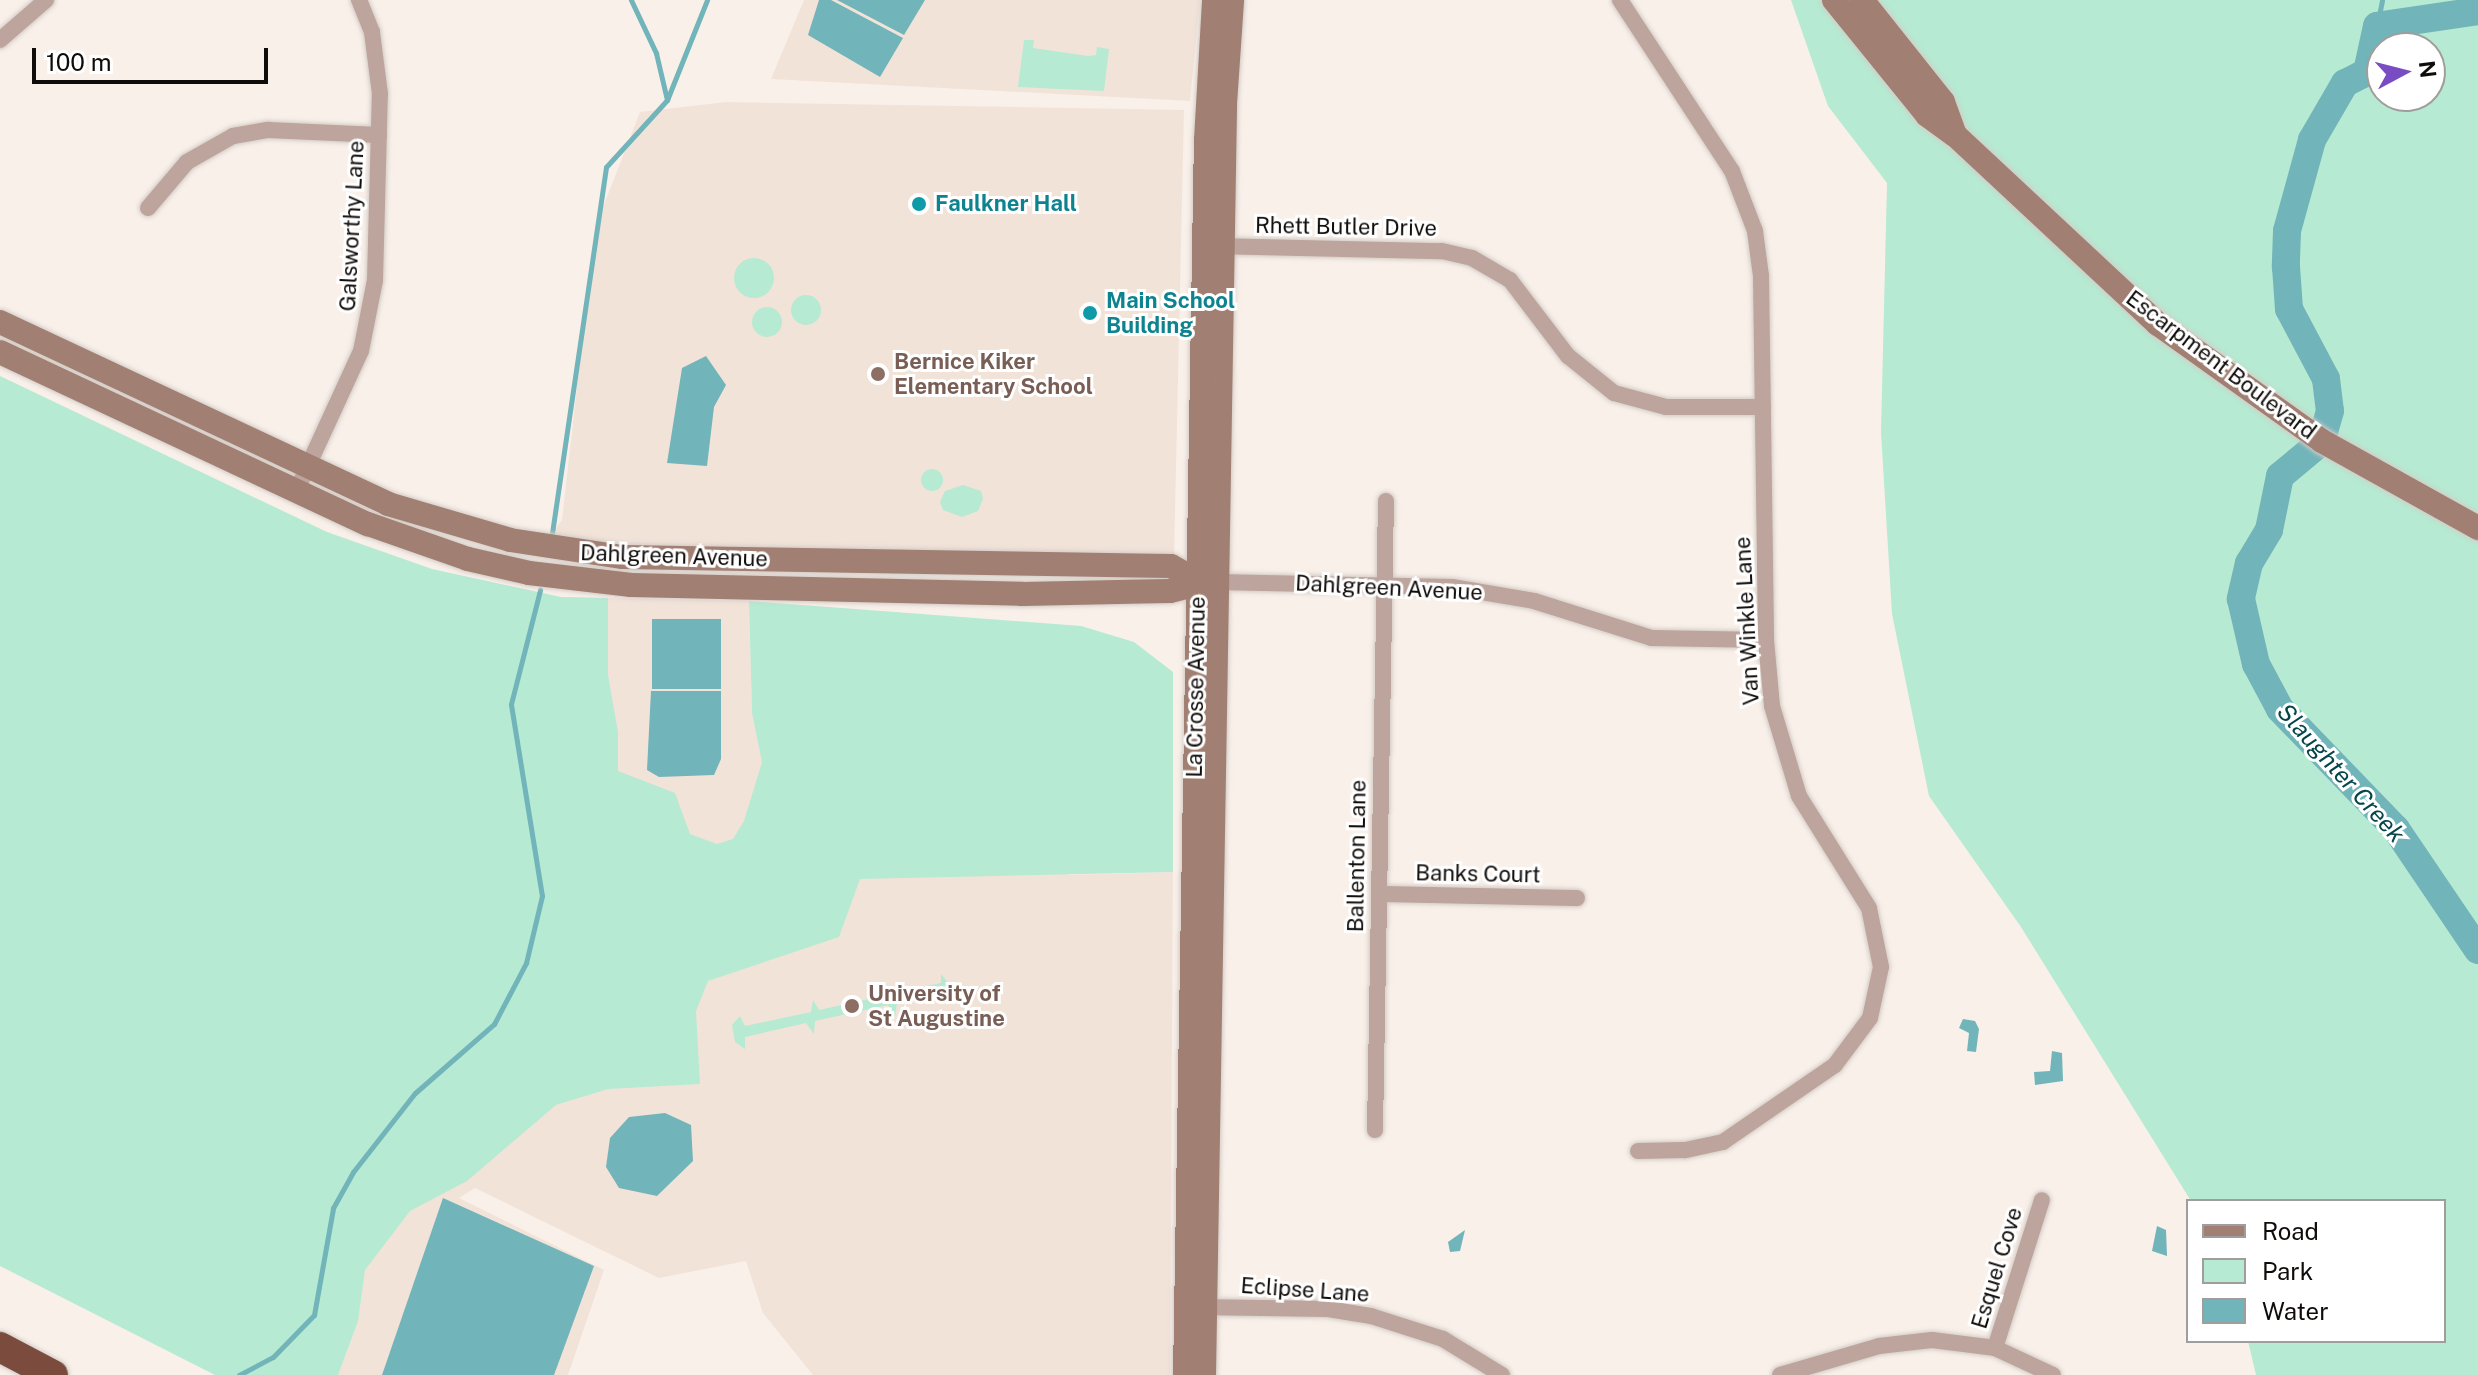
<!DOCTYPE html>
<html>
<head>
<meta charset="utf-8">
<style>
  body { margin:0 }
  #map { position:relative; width:2478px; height:1375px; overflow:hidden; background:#f9f0ea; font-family:"Public Sans",sans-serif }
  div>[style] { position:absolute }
  .built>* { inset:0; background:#f2e3d9 }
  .green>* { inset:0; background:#b6ead2 }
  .round { border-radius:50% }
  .water>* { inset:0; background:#71b4ba; transform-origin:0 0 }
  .stream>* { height:5px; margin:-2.5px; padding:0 2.5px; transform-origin:2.5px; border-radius:2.5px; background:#71b4ba }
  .river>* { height:28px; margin:-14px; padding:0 14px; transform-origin:14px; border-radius:14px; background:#71b4ba }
  .roads { filter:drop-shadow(0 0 2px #d4ccc6) drop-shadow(0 0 2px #d4ccc6) }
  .street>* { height:16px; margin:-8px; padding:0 8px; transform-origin:8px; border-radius:8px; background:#bda49c }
  .secondary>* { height:24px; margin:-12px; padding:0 12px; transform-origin:12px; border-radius:12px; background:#a17f73 }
  .highway>* { height:30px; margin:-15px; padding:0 15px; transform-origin:15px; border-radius:15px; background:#7b4c3d }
  .dots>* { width:22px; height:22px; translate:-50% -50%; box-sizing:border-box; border:4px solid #fff; border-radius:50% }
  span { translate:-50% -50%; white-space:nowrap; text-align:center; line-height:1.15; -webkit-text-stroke:6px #fff; paint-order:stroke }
  .culture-label { font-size:22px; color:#0d838f; font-weight:700 }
  .left { translate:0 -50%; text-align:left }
  .street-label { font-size:22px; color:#0f0c0a }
  .education-label { font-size:22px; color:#785e54; font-weight:700 }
  .water-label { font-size:24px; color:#05464a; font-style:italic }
  .legend { position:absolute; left:2186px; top:1199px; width:260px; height:144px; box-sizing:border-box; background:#fff; border:2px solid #9f9e9d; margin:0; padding:10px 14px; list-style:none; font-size:24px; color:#0f0c0a }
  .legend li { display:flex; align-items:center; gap:16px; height:40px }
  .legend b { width:40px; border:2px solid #9f9e9d }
  .north { position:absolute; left:2366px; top:32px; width:80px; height:80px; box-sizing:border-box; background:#fff; border:2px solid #9f9e9d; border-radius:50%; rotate:83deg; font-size:22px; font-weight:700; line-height:32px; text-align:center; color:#0f0c0a }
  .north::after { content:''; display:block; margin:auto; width:28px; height:36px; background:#794cc4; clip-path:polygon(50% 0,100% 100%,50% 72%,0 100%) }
  .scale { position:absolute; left:32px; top:48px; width:236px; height:36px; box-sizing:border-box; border:4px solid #0f0c0a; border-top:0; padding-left:10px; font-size:24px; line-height:28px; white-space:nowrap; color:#0f0c0a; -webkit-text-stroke:6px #fff; paint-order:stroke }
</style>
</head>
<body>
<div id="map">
  <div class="built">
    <i style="clip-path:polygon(804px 0,1200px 0,1190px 101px,771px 79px)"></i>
    <i style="clip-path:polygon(726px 102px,1184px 110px,1174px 558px,617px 549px,552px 533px,562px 520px,595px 228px,640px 112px)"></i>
    <i style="clip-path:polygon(561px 597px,749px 601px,752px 713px,1069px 875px,1173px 872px,1170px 1375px,813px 1375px,763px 1313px,746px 1261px,659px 1278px,475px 1188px,459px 1198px,604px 1270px,568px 1375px,261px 1375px)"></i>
  </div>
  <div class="green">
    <i style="clip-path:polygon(evenodd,1791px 0,2478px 0,2478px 1375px,2256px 1375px,2248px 1341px,2444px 1341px,2444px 1201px,2191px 1201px,2021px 927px,1929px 796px,1892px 614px,1881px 432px,1887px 183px,1828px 106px,1791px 0,2382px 48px,2430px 48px,2430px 96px,2382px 96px,2382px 48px)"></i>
    <i style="clip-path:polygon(1024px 40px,1034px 40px,1033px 48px,1088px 56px,1096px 55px,1097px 47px,1109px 49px,1104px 91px,1018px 87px)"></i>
    <i class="round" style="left:734px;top:258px;width:40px;height:40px"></i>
    <i class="round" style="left:791px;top:295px;width:30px;height:30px"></i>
    <i class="round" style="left:752px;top:307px;width:30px;height:30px"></i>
    <i style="clip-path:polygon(0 376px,327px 532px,432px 569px,561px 597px,608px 598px,608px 675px,618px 732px,618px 771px,675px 793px,690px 834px,717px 844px,733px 839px,744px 821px,762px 762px,752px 713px,749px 601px,1081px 626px,1134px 642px,1173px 672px,1173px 872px,860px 879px,839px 937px,708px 981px,696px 1011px,700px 1084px,608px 1089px,556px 1105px,467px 1181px,410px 1211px,365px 1270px,358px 1321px,338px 1375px,215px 1375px,0 1266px)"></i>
    <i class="round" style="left:921px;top:469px;width:22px;height:22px"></i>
    <i style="clip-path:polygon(963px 485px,981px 491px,983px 499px,978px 511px,962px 517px,943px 510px,940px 502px,945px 491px)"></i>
    <i style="clip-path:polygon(941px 974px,956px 992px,950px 1003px,945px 992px,897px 1003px,895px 1017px,888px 1005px,815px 1021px,814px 1034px,806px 1023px,745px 1037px,745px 1049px,735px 1042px,732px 1025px,740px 1016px,745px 1026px,811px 1012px,813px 1000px,819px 1010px,878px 997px,880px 986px,886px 995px,941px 983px)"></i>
  </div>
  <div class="water">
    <i style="clip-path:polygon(819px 0,831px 0,903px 38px,880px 77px,808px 35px)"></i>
    <i style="clip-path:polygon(837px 0,925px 0,904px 35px)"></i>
    <i style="clip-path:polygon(706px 356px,726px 385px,714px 407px,707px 466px,667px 463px,682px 368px)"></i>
    <i style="left:652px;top:619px;width:69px;height:70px"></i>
    <i style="clip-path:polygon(651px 691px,721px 691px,721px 759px,714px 775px,659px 777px,647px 770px)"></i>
    <i style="clip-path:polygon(1963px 1019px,1975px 1021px,1979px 1029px,1976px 1052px,1967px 1051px,1969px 1033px,1959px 1028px)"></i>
    <i style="clip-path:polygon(2052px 1051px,2062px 1053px,2063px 1081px,2035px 1085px,2034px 1072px,2050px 1071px)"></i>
    <i style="clip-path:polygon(665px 1113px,691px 1125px,693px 1161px,657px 1196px,619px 1188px,606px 1167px,610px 1138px,629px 1117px)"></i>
    <i style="clip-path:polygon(443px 1198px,594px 1266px,554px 1375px,382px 1375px)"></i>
    <i style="clip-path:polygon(2157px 1226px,2166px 1230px,2167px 1256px,2152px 1251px)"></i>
    <i style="clip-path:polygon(1465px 1230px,1460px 1251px,1450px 1252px,1448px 1242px)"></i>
  </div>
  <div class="stream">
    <i style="left:631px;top:0;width:59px;rotate:64.7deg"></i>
    <i style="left:656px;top:53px;width:48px;rotate:76.8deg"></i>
    <i style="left:2377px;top:26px;width:26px;rotate:-79deg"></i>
    <i style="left:552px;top:533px;width:370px;rotate:-81.6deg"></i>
    <i style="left:606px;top:167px;width:91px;rotate:-47.7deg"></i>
    <i style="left:667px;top:100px;width:108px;rotate:-68.2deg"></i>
    <i style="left:239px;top:1375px;width:38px;rotate:-28deg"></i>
    <i style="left:273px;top:1357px;width:59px;rotate:-45.7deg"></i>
    <i style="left:314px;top:1315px;width:109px;rotate:-79.9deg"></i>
    <i style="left:333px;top:1208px;width:41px;rotate:-60.9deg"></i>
    <i style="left:353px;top:1172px;width:100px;rotate:-51.9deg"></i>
    <i style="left:415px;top:1093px;width:105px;rotate:-41.1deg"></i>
    <i style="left:494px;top:1024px;width:69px;rotate:-62.3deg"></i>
    <i style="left:526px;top:963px;width:69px;rotate:-76.6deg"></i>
    <i style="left:542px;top:896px;width:194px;rotate:-99.2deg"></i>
    <i style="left:511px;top:704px;width:118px;rotate:-75.7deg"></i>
  </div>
  <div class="river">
    <i style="left:2478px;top:11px;width:102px;rotate:171.6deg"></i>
    <i style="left:2377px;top:26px;width:47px;rotate:102.3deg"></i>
    <i style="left:2367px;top:72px;width:25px;rotate:153deg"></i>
    <i style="left:2345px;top:83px;width:66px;rotate:120.1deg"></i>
    <i style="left:2312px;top:140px;width:94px;rotate:105.4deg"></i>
    <i style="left:2287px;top:231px;width:36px;rotate:92deg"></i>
    <i style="left:2286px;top:267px;width:42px;rotate:85.9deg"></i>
    <i style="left:2289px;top:309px;width:79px;rotate:62.1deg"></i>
    <i style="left:2326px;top:379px;width:32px;rotate:83deg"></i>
    <i style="left:2330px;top:411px;width:32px;rotate:106deg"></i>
    <i style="left:2321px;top:442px;width:53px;rotate:140.3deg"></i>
    <i style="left:2280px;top:476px;width:55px;rotate:101.5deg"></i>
    <i style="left:2269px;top:530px;width:39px;rotate:121deg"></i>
    <i style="left:2249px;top:563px;width:37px;rotate:103deg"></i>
    <i style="left:2241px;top:599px;width:67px;rotate:77deg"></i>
    <i style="left:2256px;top:664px;width:51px;rotate:61.9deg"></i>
    <i style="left:2280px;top:709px;width:167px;rotate:46deg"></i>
    <i style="left:2396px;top:829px;width:146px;rotate:55.9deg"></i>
  </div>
  <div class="roads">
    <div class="street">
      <i style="left:1620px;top:0;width:204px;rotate:56.8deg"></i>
      <i style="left:1732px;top:171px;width:64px;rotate:69deg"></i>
      <i style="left:1755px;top:231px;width:45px;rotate:82.4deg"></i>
      <i style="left:1761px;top:276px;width:364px;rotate:89.2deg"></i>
      <i style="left:1766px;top:640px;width:66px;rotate:84.8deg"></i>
      <i style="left:1772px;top:706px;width:94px;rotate:73.3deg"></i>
      <i style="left:1799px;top:796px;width:132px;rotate:58deg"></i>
      <i style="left:1869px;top:908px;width:60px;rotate:78.5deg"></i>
      <i style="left:1881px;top:967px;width:52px;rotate:102.2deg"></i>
      <i style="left:1870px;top:1018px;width:59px;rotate:126.7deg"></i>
      <i style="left:1835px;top:1065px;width:136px;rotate:145.5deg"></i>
      <i style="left:1723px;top:1142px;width:40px;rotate:168deg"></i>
      <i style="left:1684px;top:1150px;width:46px;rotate:178.8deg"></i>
      <i style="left:0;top:40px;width:61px;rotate:-41deg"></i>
      <i style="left:148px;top:208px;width:60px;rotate:-49.7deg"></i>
      <i style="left:187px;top:162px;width:53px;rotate:-29.5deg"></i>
      <i style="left:233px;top:136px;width:36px;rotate:-10deg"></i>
      <i style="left:268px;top:130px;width:111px;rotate:2.6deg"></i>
      <i style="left:1213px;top:246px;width:229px;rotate:1.3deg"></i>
      <i style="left:1442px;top:251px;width:31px;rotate:13deg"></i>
      <i style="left:1472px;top:258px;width:44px;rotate:30.1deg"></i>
      <i style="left:1510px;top:280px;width:96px;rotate:52.7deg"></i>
      <i style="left:1568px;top:356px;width:59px;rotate:38.8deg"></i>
      <i style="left:1614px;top:393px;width:54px;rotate:15.1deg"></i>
      <i style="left:1666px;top:407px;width:97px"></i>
      <i style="left:297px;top:490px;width:153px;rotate:-65.3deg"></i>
      <i style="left:361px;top:351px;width:72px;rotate:-78.8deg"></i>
      <i style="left:375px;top:280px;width:186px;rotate:-88.5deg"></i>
      <i style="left:380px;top:94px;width:63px;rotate:-97.4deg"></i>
      <i style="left:372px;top:32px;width:35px;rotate:-112deg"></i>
      <i style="left:1217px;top:582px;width:235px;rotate:1.2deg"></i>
      <i style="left:1452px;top:587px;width:83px;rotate:9.7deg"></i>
      <i style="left:1534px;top:601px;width:123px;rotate:17.5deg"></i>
      <i style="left:1651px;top:638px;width:115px;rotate:1deg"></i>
      <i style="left:1379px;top:894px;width:198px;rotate:1.2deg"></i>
      <i style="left:1375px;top:1130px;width:629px;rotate:-89deg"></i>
      <i style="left:1196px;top:1307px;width:132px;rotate:0.9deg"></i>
      <i style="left:1328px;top:1309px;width:44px;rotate:9.2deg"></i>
      <i style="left:1371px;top:1316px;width:76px;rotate:17.7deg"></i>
      <i style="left:1443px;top:1339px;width:69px;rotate:31.4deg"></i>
      <i style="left:1995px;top:1348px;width:155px;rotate:-72.4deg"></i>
      <i style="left:1780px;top:1375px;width:103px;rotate:-16.3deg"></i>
      <i style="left:1879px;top:1346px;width:53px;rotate:-6.5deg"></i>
      <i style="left:1932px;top:1340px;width:64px;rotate:7.2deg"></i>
      <i style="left:1995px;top:1348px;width:64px;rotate:25deg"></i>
    </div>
    <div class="secondary">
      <i style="left:1834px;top:0;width:148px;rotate:51deg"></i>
      <i style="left:1927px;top:115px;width:34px;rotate:36deg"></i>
      <i style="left:1955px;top:135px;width:277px;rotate:43deg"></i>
      <i style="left:2158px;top:324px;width:201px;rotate:35.5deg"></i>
      <i style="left:2322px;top:441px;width:179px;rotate:29.1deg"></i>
      <i style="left:1862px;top:0;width:130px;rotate:51.5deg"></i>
      <i style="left:1943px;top:102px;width:35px;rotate:70deg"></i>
      <i style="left:0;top:322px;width:429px;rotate:25.1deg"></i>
      <i style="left:388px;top:504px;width:127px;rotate:16.4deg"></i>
      <i style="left:510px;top:540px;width:114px;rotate:8.6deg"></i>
      <i style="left:623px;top:557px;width:548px;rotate:0.94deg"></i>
      <i style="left:1171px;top:566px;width:31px;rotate:29deg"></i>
      <i style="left:0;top:352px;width:406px;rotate:25.1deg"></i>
      <i style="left:368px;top:524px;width:106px;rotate:19.3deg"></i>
      <i style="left:468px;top:559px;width:63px;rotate:12.9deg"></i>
      <i style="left:529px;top:573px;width:103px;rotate:6.7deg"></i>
      <i style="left:631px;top:585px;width:391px;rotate:1.3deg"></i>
      <i style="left:1022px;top:594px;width:148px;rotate:-1.2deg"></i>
      <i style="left:1170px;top:591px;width:41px;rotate:-14deg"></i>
      <i style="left:1185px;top:1375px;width:1235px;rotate:-89.03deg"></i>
      <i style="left:1206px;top:140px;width:140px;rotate:-86.7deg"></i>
      <i style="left:1204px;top:1375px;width:1271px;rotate:-89.05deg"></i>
      <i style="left:1225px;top:104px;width:104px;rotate:-86.1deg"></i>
    </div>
    <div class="highway">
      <i style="left:0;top:1347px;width:60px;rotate:27.8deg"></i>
    </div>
  </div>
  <div class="dots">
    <i style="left:919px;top:204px;background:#0f9aa8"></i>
    <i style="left:1090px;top:313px;background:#0f9aa8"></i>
    <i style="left:878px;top:374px;background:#8d6e63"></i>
    <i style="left:852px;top:1006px;background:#8d6e63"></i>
  </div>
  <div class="culture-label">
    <span class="left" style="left:935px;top:204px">Faulkner Hall</span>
    <span class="left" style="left:1106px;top:313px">Main School<br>Building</span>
  </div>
  <div class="street-label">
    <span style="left:352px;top:226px;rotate:-87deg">Galsworthy Lane</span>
    <span style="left:1346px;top:227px;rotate:1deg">Rhett Butler Drive</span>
    <span style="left:2221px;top:365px;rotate:37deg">Escarpment Boulevard</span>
    <span style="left:674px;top:556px;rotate:2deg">Dahlgreen Avenue</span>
    <span style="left:1389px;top:588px;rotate:3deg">Dahlgreen Avenue</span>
    <span style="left:1747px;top:621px;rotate:-93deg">Van Winkle Lane</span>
    <span style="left:1196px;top:687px;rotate:-89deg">La Crosse Avenue</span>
    <span style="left:1357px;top:856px;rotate:-89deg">Ballenton Lane</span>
    <span style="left:1478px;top:874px;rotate:1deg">Banks Court</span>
    <span style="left:1997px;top:1268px;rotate:-73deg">Esquel Cove</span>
    <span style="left:1305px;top:1290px;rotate:4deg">Eclipse Lane</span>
  </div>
  <div class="education-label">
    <span class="left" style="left:894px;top:374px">Bernice Kiker<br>Elementary School</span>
    <span class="left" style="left:868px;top:1006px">University of<br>St Augustine</span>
  </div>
  <div class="water-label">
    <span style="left:2341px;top:773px;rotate:48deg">Slaughter Creek</span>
  </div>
  <ul class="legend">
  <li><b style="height:10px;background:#a17f73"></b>Road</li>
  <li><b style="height:22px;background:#b6ead2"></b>Park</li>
  <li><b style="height:22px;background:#71b4ba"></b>Water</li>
  </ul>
  <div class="north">N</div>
  <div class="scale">100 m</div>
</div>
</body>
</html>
